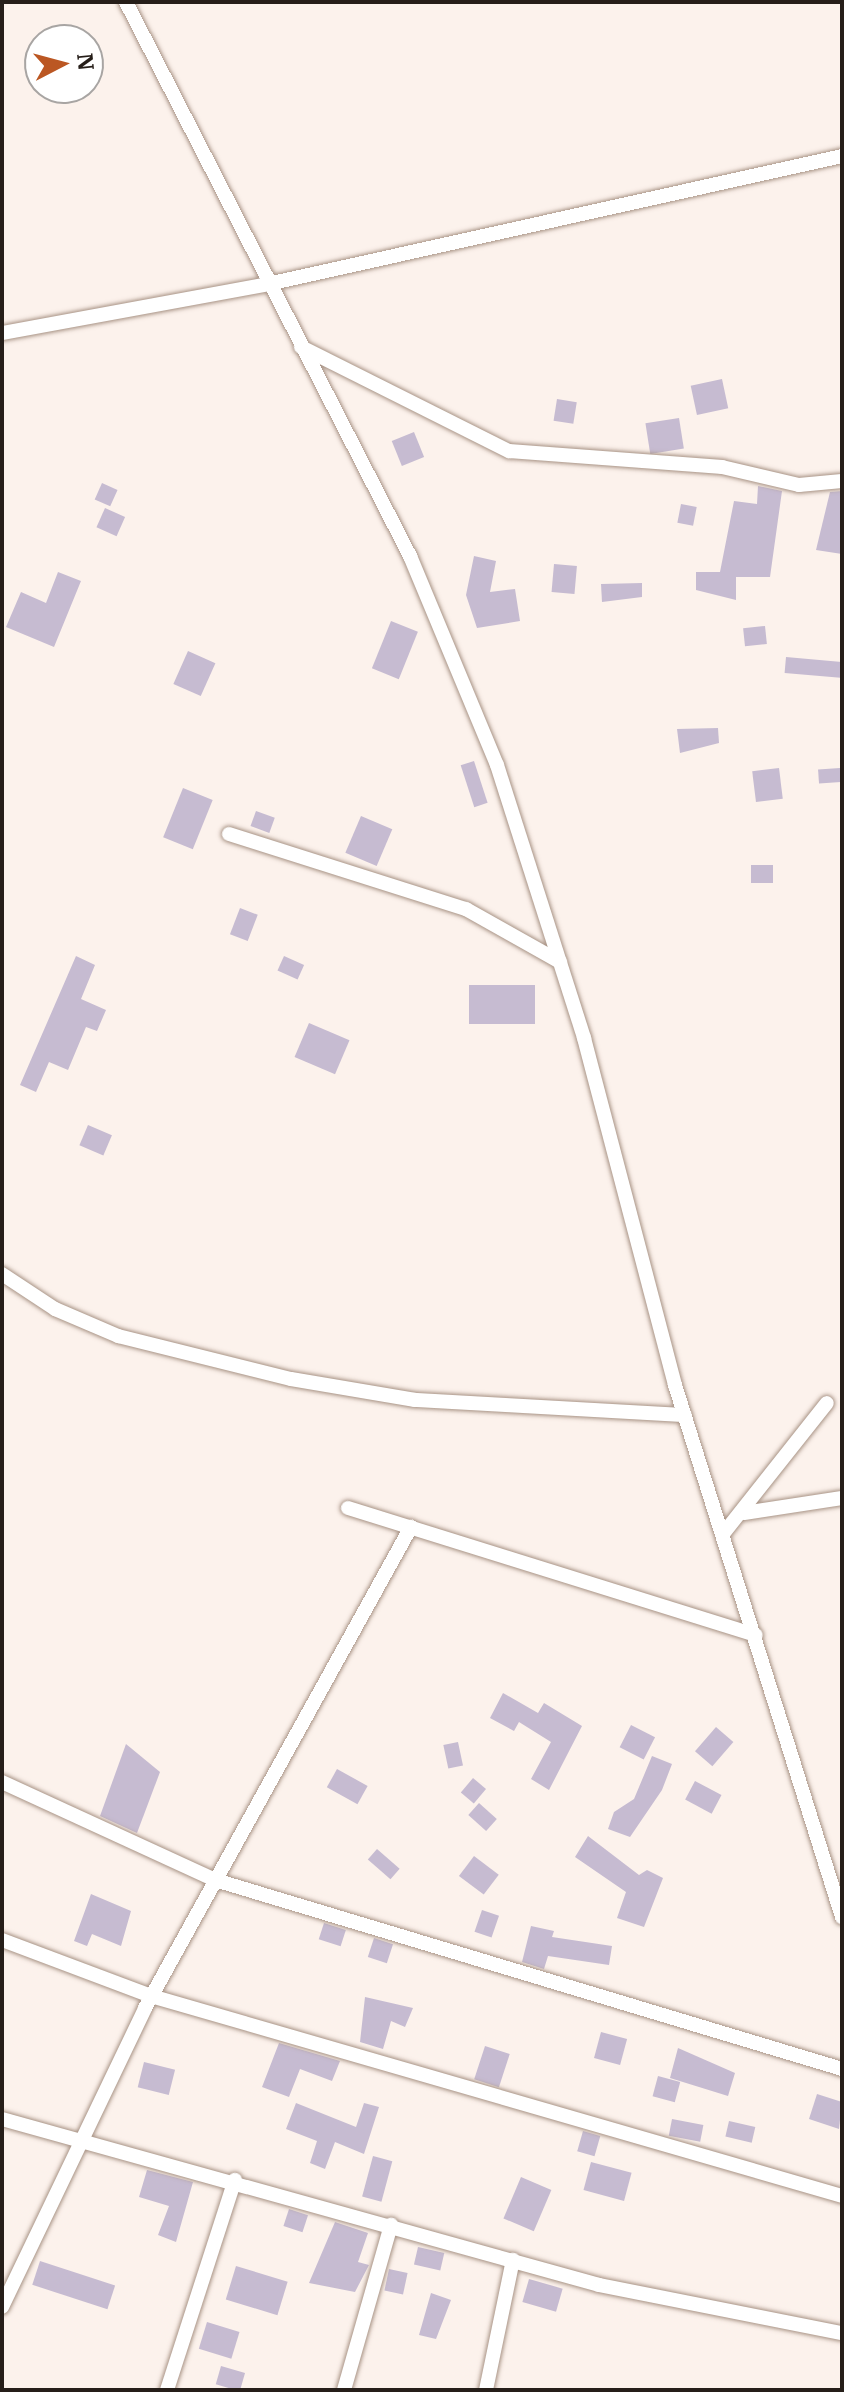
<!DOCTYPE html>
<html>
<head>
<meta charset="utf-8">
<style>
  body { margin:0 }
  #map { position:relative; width:844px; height:2392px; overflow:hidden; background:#fcf2ec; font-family:"IBM Plex Serif",serif }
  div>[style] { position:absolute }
  .building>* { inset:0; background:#c6bbd1; transform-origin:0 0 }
  .roads { filter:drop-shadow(0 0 2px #a89385) drop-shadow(0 0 2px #a89385) }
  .street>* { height:14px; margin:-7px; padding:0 7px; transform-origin:7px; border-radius:7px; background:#fff }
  span { translate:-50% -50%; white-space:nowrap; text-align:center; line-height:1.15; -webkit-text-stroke:6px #fff; paint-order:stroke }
  .frame { position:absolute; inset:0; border:4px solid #261e19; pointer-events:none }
  .north { position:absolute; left:24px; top:24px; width:80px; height:80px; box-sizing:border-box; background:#fff; border:2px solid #a8a5a3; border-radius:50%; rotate:84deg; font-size:22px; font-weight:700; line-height:32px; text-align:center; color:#261e19 }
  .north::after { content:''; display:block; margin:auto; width:28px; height:36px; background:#bb5723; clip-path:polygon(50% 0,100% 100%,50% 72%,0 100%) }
</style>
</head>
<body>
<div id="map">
  <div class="building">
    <i style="left:722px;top:379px;width:30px;height:32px;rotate:78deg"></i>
    <i style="left:557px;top:399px;width:20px;height:22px;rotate:9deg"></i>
    <i style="left:679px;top:418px;width:31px;height:34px;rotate:81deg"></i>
    <i style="left:414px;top:432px;width:27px;height:24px;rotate:68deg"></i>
    <i style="left:102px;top:483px;width:17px;height:18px;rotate:24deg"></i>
    <i style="clip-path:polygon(758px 486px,782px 491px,770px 577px,736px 577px,736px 600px,696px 590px,696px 572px,720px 572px,734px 501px,757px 504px)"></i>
    <i style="clip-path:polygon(842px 491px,842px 554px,816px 550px,830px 492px)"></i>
    <i style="left:681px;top:504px;width:16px;height:19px;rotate:11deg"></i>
    <i style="left:105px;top:508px;width:22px;height:21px;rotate:24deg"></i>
    <i style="clip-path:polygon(474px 556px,496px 561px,490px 592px,515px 589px,520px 621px,477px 628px,466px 595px)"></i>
    <i style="left:554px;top:564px;width:23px;height:28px;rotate:5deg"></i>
    <i style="clip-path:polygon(58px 572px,81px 581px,54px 647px,6px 627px,21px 592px,46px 603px)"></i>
    <i style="clip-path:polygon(642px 583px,642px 597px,602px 602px,601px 584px)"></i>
    <i style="left:391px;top:621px;width:29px;height:51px;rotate:22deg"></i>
    <i style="left:765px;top:626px;width:18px;height:22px;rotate:84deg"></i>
    <i style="left:188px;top:651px;width:30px;height:36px;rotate:24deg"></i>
    <i style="left:786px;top:657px;width:56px;height:16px;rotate:5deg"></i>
    <i style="clip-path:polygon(718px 728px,719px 743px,680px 753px,677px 729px)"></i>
    <i style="left:474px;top:761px;width:44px;height:14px;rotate:72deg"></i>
    <i style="left:779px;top:768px;width:31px;height:27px;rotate:83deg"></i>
    <i style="left:840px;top:768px;width:14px;height:22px;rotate:86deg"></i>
    <i style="left:183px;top:788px;width:32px;height:53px;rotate:22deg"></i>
    <i style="left:256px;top:811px;width:20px;height:16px;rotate:20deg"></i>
    <i style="left:361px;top:816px;width:34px;height:40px;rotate:23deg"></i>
    <i style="left:751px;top:865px;width:22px;height:18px"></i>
    <i style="left:240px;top:908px;width:19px;height:28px;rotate:21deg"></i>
    <i style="clip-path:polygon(76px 956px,95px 965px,81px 999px,106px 1010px,97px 1031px,86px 1027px,68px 1070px,49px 1062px,36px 1092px,20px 1085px)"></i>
    <i style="left:284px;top:956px;width:22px;height:16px;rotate:24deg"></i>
    <i style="left:535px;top:985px;width:39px;height:66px;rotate:90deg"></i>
    <i style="left:309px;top:1023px;width:44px;height:37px;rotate:23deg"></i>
    <i style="left:88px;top:1125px;width:26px;height:22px;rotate:23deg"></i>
    <i style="clip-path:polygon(503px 1693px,538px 1713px,544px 1703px,582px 1726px,549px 1790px,531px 1779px,551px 1742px,519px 1722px,514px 1731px,490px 1718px)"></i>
    <i style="left:631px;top:1725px;width:27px;height:25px;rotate:27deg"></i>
    <i style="left:716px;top:1727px;width:23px;height:32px;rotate:41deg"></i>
    <i style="left:458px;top:1742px;width:24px;height:15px;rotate:78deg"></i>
    <i style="clip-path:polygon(126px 1744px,160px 1772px,137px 1833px,100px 1816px)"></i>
    <i style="clip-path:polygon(652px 1756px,672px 1764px,662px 1790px,630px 1837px,608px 1829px,614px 1812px,634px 1799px)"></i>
    <i style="left:337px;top:1769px;width:35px;height:21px;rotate:29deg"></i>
    <i style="left:473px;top:1778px;width:17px;height:19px;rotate:40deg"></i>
    <i style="left:695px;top:1781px;width:30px;height:21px;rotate:28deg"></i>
    <i style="left:479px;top:1803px;width:24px;height:16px;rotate:42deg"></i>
    <i style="clip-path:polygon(588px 1836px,639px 1875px,647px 1870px,663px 1878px,644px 1927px,617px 1918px,626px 1892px,575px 1857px)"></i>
    <i style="left:377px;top:1849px;width:30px;height:14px;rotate:41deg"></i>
    <i style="left:474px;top:1856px;width:31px;height:25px;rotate:37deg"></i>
    <i style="clip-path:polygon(91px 1894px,131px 1911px,121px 1946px,92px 1934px,87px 1946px,74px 1941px)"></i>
    <i style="left:482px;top:1910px;width:18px;height:23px;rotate:19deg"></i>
    <i style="left:324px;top:1923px;width:23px;height:17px;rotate:18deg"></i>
    <i style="clip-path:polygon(531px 1926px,554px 1931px,552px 1937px,612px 1946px,609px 1965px,548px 1956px,544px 1969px,522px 1962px)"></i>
    <i style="left:374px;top:1938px;width:20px;height:20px;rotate:18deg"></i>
    <i style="clip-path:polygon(365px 1997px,413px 2008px,405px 2027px,391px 2021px,383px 2049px,360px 2042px)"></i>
    <i style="left:601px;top:2032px;width:27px;height:27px;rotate:15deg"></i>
    <i style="clip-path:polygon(279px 2043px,340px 2061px,332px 2081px,300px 2069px,289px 2097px,262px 2087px)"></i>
    <i style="left:485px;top:2046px;width:26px;height:35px;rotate:18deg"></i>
    <i style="clip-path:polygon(678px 2048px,735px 2073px,728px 2096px,670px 2078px)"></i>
    <i style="left:144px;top:2062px;width:32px;height:26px;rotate:14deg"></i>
    <i style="left:658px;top:2076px;width:23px;height:21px;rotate:15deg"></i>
    <i style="clip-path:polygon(817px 2094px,842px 2102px,839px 2129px,809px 2119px)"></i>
    <i style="clip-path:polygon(296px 2103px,356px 2127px,364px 2103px,379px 2107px,364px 2154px,335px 2142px,325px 2169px,310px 2163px,317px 2141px,286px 2129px)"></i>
    <i style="left:672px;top:2119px;width:32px;height:17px;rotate:11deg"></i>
    <i style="left:729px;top:2121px;width:27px;height:16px;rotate:13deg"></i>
    <i style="left:583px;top:2131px;width:18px;height:21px;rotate:16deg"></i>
    <i style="left:373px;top:2156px;width:20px;height:42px;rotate:15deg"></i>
    <i style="left:591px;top:2162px;width:42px;height:29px;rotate:15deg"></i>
    <i style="clip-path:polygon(147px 2170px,193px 2182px,176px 2242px,158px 2235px,169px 2206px,139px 2197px)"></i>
    <i style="left:521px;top:2177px;width:33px;height:45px;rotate:23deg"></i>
    <i style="left:289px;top:2209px;width:20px;height:18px;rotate:18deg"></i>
    <i style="clip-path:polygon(335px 2222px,368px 2233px,358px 2262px,369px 2265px,355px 2292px,309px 2283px)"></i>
    <i style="left:418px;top:2247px;width:27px;height:18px;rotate:13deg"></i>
    <i style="left:40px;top:2261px;width:79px;height:25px;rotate:18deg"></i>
    <i style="left:236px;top:2266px;width:54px;height:35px;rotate:17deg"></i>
    <i style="left:389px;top:2269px;width:19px;height:22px;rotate:12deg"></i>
    <i style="left:529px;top:2279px;width:35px;height:24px;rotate:16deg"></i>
    <i style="clip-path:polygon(431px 2293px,451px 2300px,436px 2339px,419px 2335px)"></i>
    <i style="left:207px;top:2322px;width:34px;height:28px;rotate:17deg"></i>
    <i style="left:221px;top:2366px;width:25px;height:19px;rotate:16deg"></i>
  </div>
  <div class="roads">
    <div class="street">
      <i style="left:126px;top:2px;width:623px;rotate:62.86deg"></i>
      <i style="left:410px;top:556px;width:226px;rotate:67.4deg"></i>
      <i style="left:497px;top:765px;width:287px;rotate:72.3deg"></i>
      <i style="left:584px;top:1038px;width:359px;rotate:75.3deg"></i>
      <i style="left:675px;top:1385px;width:558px;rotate:72.57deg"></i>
      <i style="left:2px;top:333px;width:270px;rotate:-10.4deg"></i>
      <i style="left:268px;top:284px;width:588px;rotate:-12.57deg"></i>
      <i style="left:301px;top:347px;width:233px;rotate:26.6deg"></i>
      <i style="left:509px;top:451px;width:214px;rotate:4.3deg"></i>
      <i style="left:722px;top:467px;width:79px;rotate:13.2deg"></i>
      <i style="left:799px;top:485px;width:43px;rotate:-5.3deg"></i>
      <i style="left:229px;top:834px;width:249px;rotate:17.6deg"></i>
      <i style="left:466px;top:909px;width:108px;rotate:29.4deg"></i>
      <i style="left:2px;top:1274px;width:64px;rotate:33.4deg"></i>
      <i style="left:55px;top:1309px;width:69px;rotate:23.2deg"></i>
      <i style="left:118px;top:1336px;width:178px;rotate:14deg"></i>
      <i style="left:291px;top:1379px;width:126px;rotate:9.6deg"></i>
      <i style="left:415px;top:1400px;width:270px;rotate:3.2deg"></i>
      <i style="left:348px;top:1508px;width:427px;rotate:17.3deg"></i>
      <i style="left:744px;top:1513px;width:99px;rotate:-8.7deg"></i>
      <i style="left:723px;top:1534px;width:167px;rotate:-51.6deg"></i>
      <i style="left:2px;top:1782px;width:234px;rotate:24.7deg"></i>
      <i style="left:215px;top:1880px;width:655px;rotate:16.77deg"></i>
      <i style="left:2px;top:1940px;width:159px;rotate:20.6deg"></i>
      <i style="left:151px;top:1996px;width:719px;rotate:16.14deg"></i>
      <i style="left:2px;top:2119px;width:620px;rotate:15.54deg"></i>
      <i style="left:599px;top:2285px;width:248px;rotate:11.2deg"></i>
      <i style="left:2px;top:2307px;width:331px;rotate:-64.4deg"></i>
      <i style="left:145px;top:2008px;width:550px;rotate:-61.06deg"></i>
      <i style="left:167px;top:2390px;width:221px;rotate:-72.1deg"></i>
      <i style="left:344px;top:2390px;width:172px;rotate:-74.1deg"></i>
      <i style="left:486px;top:2390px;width:133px;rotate:-78.3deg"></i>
    </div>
  </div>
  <div class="frame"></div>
  <div class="north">N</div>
</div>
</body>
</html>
